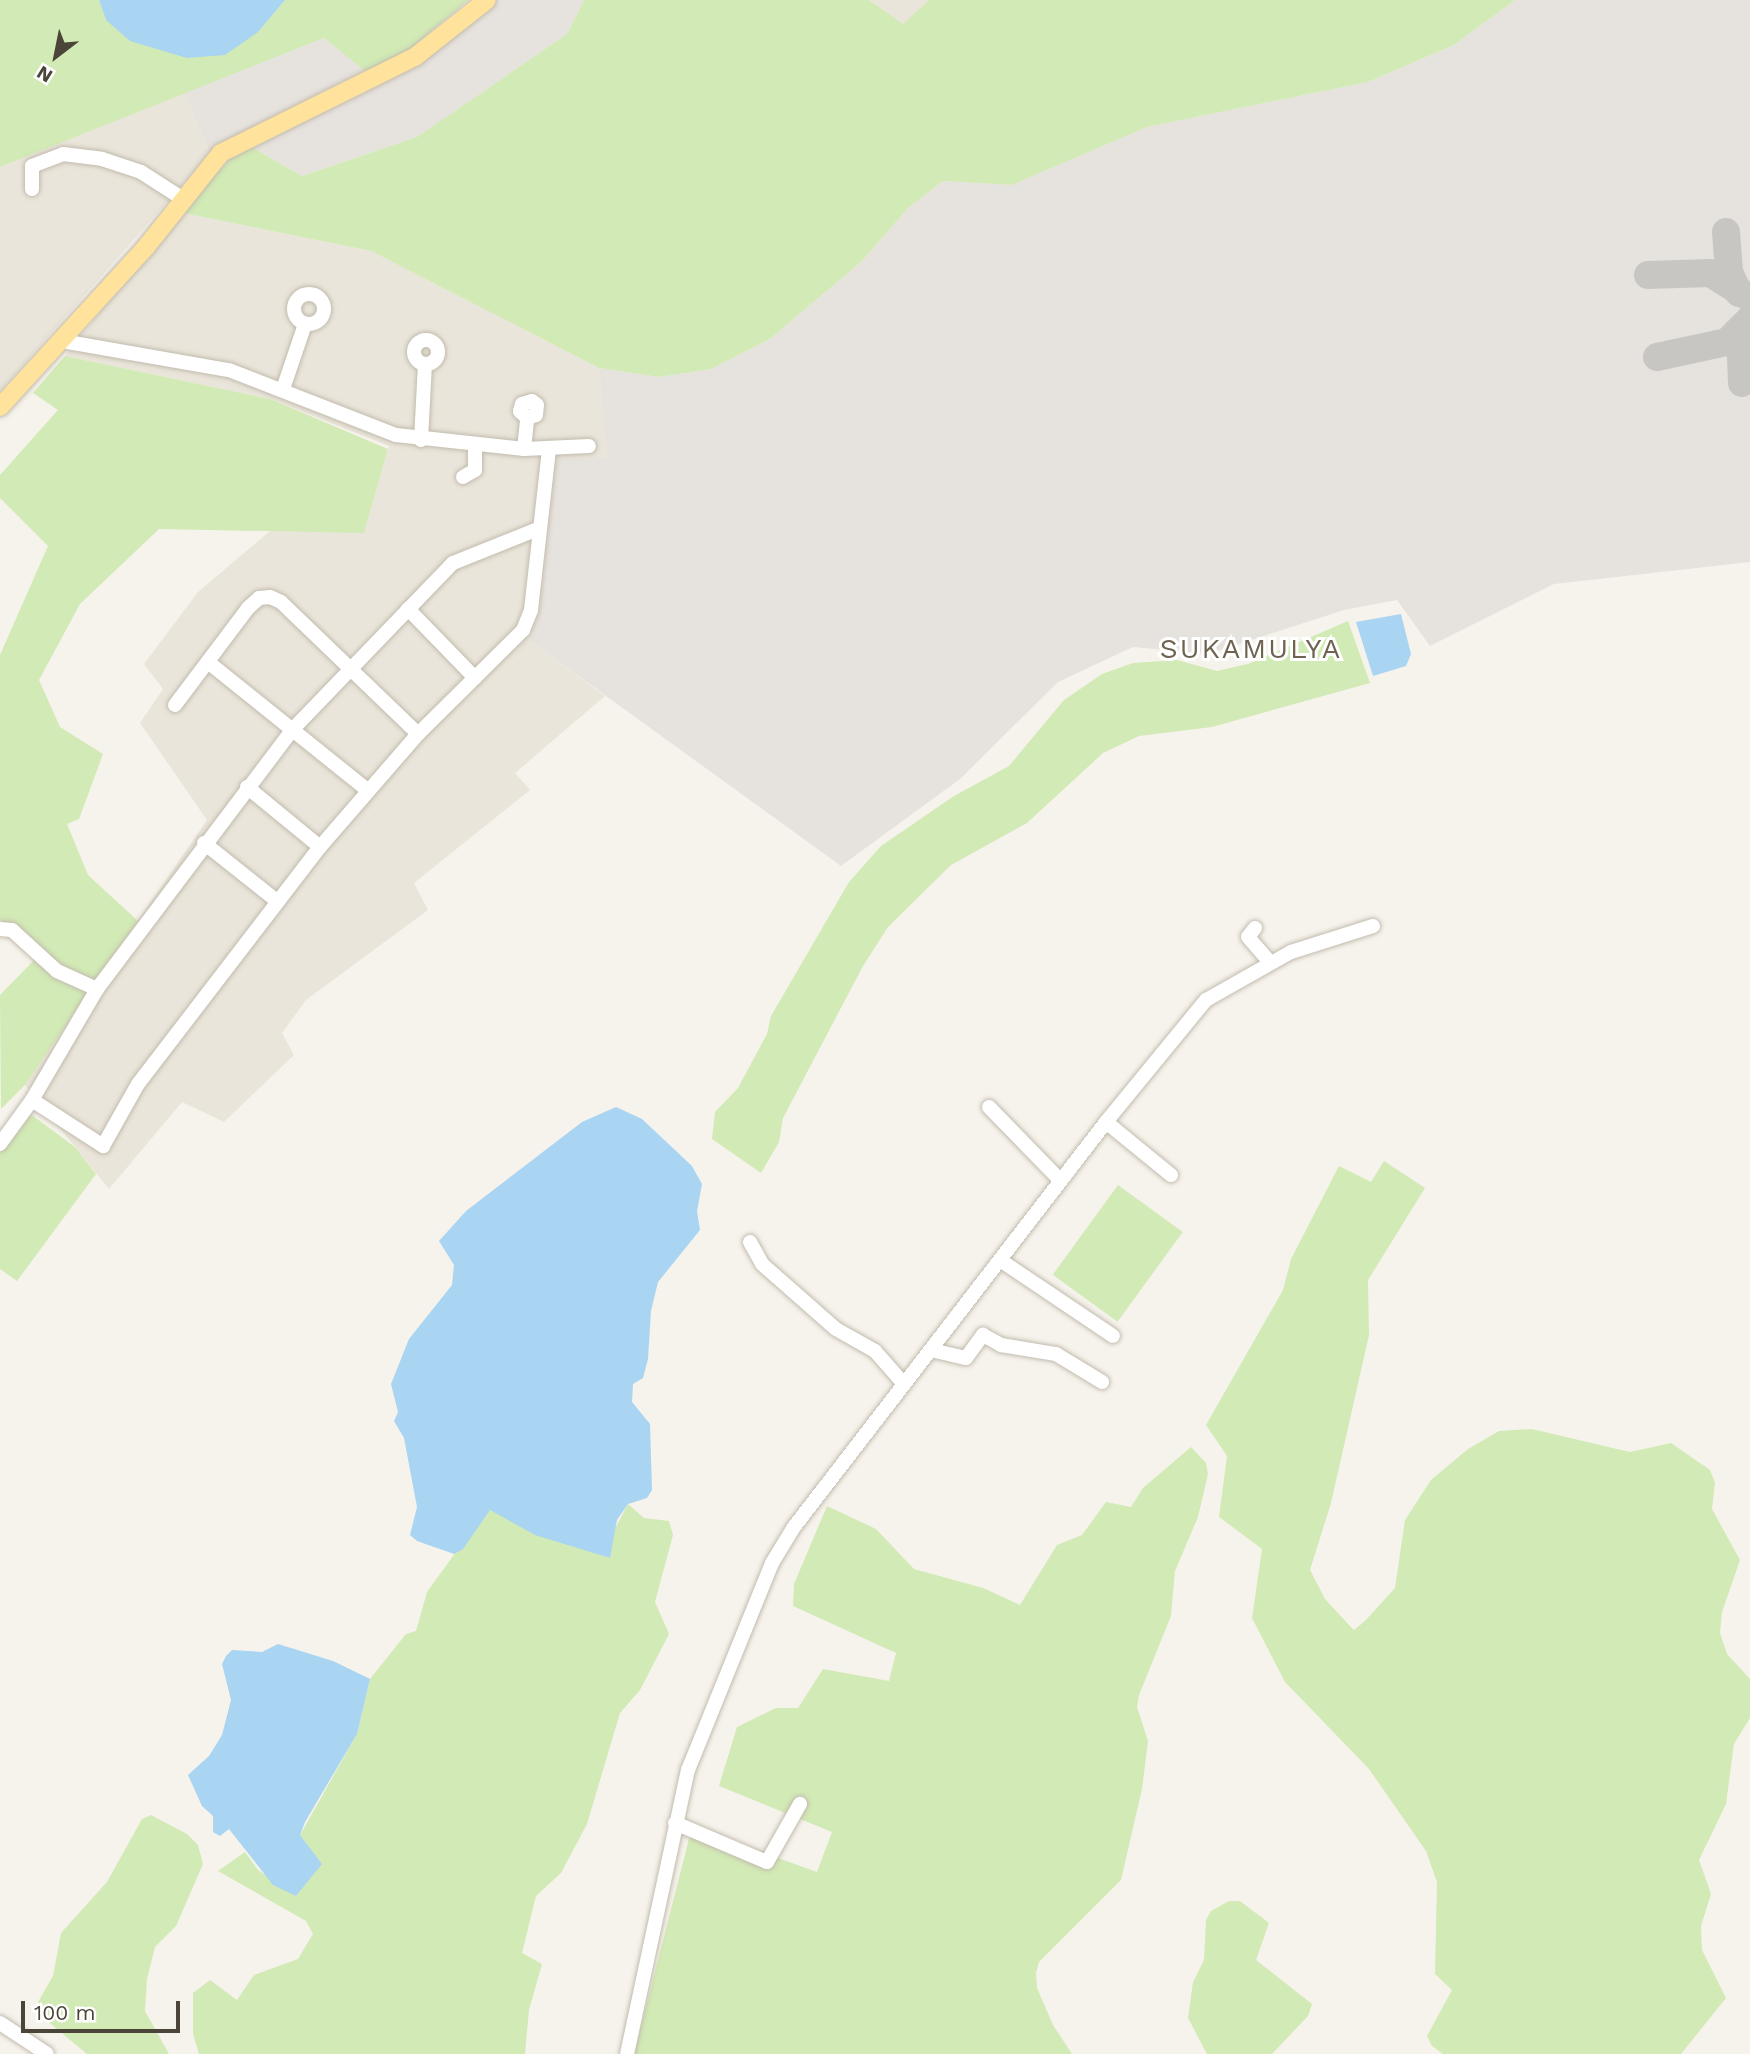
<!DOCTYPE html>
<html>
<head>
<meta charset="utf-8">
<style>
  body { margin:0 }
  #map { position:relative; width:1750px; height:2054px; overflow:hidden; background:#f6f3ec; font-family:"Work Sans",sans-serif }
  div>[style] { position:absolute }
  .residential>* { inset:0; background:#eae5da }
  .industrial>* { inset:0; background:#e6e2dd }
  .green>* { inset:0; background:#d2eab5; transform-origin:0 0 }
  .water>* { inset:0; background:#a9d4f2 }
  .taxiway>* { height:28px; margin:-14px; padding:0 14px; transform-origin:14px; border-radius:14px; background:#c8c6c3 }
  .roads { filter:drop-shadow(0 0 2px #c2bbae) drop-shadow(0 0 2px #c2bbae) }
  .minor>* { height:14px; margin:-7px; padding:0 7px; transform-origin:7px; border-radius:7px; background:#fff }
  .minor>.ring { margin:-7px; padding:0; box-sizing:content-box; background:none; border:14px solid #fff; border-radius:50% }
  .major>* { height:18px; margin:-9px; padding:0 9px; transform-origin:9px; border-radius:9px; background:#ffe39c }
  span { translate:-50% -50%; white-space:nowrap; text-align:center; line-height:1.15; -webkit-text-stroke:6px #fff; paint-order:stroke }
  .quarter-label { font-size:28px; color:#6e6250; letter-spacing:2px }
  .north { position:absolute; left:21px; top:21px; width:70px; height:70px; -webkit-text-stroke:5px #fff; paint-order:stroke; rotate:212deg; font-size:19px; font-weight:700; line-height:28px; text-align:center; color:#4b4439 }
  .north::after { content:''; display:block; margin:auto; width:24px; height:32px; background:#4b4439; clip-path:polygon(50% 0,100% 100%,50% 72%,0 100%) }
  .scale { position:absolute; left:21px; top:2001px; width:159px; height:32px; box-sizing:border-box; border:4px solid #4b4439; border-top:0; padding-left:9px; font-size:21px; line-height:24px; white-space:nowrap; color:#4b4439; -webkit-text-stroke:5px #fff; paint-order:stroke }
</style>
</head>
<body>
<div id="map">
  <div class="residential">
    <i style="clip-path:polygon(869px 0,929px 0,903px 25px)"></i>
    <i style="clip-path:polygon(184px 93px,210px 153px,0 391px,0 167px)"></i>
    <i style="clip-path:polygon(179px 212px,371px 251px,599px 368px,609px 458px,530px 641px,605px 696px,515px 773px,530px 790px,414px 883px,428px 910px,306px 1000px,282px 1033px,294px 1055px,224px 1122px,182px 1102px,109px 1189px,25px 1085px,207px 820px,140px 723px,163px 689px,144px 664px,198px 592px,270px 531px,364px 532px,389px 446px,270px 399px,65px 356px)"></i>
  </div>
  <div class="industrial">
    <i style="clip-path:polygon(492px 0,584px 0,567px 34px,417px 137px,302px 176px,245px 143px,210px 153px,184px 93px,324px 38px,376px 79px)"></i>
    <i style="clip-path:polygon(1515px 0,1750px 0,1750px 562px,1554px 584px,1430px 646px,1397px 600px,1344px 610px,1208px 654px,1133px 647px,1058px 682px,960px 779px,841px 866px,530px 641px,540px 612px,557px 459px,608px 458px,599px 368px,659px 377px,711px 369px,770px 339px,863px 260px,908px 208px,943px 181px,1012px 185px,1147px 127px,1368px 82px,1454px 45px)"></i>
  </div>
  <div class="green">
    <i style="clip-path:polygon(0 0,99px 0,106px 20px,258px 32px,285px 0,468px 0,375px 79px,324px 38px,0 167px)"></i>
    <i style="clip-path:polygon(584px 0,869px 0,903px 24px,929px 0,1515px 0,1454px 45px,1368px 82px,1147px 127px,1012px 185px,943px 181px,908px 208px,863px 260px,770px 339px,711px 369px,659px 377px,599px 368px,371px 251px,179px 212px,245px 143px,302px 176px,417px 137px,567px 34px)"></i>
    <i style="clip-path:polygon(65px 356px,270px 399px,388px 449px,364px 533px,159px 529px,80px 604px,39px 680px,60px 727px,103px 754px,79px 819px,67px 824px,88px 875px,138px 921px,25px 1085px,1px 1109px,0 995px,39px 955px,0 919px,0 655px,48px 546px,0 498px,0 475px,58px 410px,33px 393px)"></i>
    <i style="clip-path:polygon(1348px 621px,1370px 683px,1212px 727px,1139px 736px,1103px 753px,1027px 823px,951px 865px,888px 927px,863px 966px,783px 1118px,779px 1142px,761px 1173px,712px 1139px,715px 1112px,738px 1088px,767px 1034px,771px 1016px,849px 882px,881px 846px,954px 796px,1009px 766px,1064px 700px,1102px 674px,1133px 663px,1177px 660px,1217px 671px,1248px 664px)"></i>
    <i style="clip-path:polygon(29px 1113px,75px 1147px,96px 1174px,17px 1281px,0 1269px,0 1153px)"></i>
    <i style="clip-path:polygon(1384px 1161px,1425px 1188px,1368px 1280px,1369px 1335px,1331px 1503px,1310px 1570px,1325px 1599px,1349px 1625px,1354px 1630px,1365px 1621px,1395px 1588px,1405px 1520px,1431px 1480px,1468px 1449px,1499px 1431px,1532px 1429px,1630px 1452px,1671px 1443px,1710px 1470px,1715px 1483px,1712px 1509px,1740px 1560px,1722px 1612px,1720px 1633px,1727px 1654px,1750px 1679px,1750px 1718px,1734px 1744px,1726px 1804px,1699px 1860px,1711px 1894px,1701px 1926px,1702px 1950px,1726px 1998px,1681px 2054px,1443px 2054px,1432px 2046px,1427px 2036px,1452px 1990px,1435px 1974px,1437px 1882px,1426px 1851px,1369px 1769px,1285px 1682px,1252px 1618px,1262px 1549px,1219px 1517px,1227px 1456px,1206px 1425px,1283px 1290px,1291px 1259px,1339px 1166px,1371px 1182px)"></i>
    <i style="left:1118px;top:1185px;width:80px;height:111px;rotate:36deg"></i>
    <i style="clip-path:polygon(1191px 1447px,1206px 1463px,1208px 1474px,1198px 1517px,1175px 1571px,1171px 1616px,1139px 1695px,1137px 1707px,1148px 1741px,1142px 1789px,1121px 1880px,1039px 1962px,1036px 1973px,1037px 1988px,1053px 2025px,1072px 2054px,634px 2054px,692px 1827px,817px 1872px,832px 1832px,719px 1786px,737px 1727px,776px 1708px,798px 1708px,823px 1669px,889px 1681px,896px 1653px,793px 1606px,794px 1584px,827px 1506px,876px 1529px,914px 1569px,983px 1588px,1020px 1605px,1057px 1545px,1082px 1535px,1106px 1502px,1131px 1507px,1143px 1488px)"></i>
    <i style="clip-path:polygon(628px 1504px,644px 1518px,669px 1521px,673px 1535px,655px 1602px,669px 1634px,640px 1690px,620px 1713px,587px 1824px,561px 1873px,536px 1896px,522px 1953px,542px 1964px,529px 2010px,525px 2054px,199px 2054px,193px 2034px,193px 1993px,210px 1980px,237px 2000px,254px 1975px,298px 1959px,313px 1934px,306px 1921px,218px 1871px,245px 1852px,258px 1870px,296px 1896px,321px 1864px,300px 1835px,357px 1734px,370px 1679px,406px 1634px,416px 1631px,427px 1592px,482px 1516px,490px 1510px,609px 1558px,610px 1538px)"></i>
    <i style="clip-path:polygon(151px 1815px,187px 1834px,198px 1845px,203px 1864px,176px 1926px,155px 1947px,147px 1979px,145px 2011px,169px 2054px,87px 2054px,46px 2020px,38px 2002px,53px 1976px,61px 1933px,107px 1882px,142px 1819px)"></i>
    <i style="clip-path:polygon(1229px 1901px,1240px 1901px,1269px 1923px,1256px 1960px,1312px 2004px,1308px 2016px,1272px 2054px,1207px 2054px,1188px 2018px,1193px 1982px,1204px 1960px,1206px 1920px,1211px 1911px)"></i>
  </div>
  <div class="water">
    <i style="clip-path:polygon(99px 0,285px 0,258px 32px,225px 55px,187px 58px,130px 41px,106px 20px)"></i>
    <i style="clip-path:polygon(1401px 614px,1411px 654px,1406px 666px,1373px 676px,1356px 622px)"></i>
    <i style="clip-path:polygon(616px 1107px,642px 1119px,692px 1166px,702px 1184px,697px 1211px,700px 1230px,658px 1282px,651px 1311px,648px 1359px,643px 1378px,633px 1384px,632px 1402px,650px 1424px,652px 1490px,647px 1498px,628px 1504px,617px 1520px,610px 1558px,535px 1535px,490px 1510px,463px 1549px,454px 1554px,417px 1541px,410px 1535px,417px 1507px,404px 1438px,394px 1421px,398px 1412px,391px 1384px,409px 1339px,452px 1285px,454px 1265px,439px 1241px,466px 1211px,582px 1122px)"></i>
    <i style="clip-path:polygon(278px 1644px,333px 1661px,370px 1679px,357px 1734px,305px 1822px,300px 1835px,322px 1864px,296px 1896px,273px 1885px,229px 1829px,220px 1836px,213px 1832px,213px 1816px,202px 1806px,188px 1775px,209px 1756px,222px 1735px,231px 1700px,222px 1664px,226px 1656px,232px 1650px,262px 1652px)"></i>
  </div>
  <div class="taxiway">
    <i style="left:1726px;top:232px;width:40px;rotate:85.7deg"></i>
    <i style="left:1729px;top:272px;width:23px;rotate:65deg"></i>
    <i style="left:1648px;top:275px;width:62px;rotate:-1.8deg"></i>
    <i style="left:1710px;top:273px;width:47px;rotate:32deg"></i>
    <i style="left:1740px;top:331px;width:52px;rotate:87.8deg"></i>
    <i style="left:1657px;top:357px;width:72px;rotate:-12.1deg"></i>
    <i style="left:1727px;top:342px;width:33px;rotate:-45deg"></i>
  </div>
  <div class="roads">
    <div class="minor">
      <i style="left:32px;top:189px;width:23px;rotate:-90deg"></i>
      <i style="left:32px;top:166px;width:33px;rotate:-21deg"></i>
      <i style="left:63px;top:154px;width:39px;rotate:7deg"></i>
      <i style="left:102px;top:159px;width:41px;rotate:18.4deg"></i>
      <i style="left:141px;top:172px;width:50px;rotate:32.7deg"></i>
      <i class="ring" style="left:294px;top:294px;width:16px;height:16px"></i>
      <i class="ring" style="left:414px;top:340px;width:10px;height:10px"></i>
      <i style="left:62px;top:341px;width:169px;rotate:9.9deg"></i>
      <i style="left:229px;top:370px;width:179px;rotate:21.3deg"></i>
      <i style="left:396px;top:435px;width:129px;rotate:6.2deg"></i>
      <i style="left:524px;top:449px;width:65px;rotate:-2.6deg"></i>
      <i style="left:283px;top:389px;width:69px;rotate:-71.3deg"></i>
      <i style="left:532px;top:401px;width:6px;rotate:39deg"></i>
      <i style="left:537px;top:405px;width:10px;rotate:96deg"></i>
      <i style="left:536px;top:415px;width:9px;rotate:162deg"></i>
      <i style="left:527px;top:418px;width:10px;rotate:-135deg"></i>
      <i style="left:520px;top:411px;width:7px;rotate:-74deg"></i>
      <i style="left:522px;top:404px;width:10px;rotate:-17deg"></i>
      <i style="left:421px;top:440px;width:76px;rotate:-87deg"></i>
      <i style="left:524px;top:449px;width:31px;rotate:-84deg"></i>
      <i style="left:463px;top:477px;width:14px;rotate:-30deg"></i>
      <i style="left:475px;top:470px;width:25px;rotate:-90deg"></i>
      <i style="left:408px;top:609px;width:96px;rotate:45.8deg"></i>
      <i style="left:208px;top:662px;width:204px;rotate:38.8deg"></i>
      <i style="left:175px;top:705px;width:121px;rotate:-53deg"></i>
      <i style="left:248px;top:608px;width:15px;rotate:-42deg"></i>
      <i style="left:259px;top:598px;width:11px;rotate:-5deg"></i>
      <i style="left:270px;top:597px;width:12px;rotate:24deg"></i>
      <i style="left:281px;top:602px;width:190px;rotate:43.9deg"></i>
      <i style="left:247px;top:787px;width:94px;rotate:39.4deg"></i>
      <i style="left:204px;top:843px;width:93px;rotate:38.5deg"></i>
      <i style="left:1255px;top:928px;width:11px;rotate:128deg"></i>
      <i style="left:1248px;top:937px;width:33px;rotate:49deg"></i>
      <i style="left:0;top:929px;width:12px;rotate:5deg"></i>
      <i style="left:12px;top:930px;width:61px;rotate:42.3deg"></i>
      <i style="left:57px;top:971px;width:44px;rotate:24.2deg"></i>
      <i style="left:32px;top:1100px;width:85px;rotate:32.9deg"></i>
      <i style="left:103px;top:1146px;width:71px;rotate:-60.6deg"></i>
      <i style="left:138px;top:1084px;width:299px;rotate:-52.5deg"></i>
      <i style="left:320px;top:847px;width:150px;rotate:-49.1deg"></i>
      <i style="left:418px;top:734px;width:148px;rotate:-44.7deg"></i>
      <i style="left:523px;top:630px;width:22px;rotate:-68deg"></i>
      <i style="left:531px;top:610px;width:162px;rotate:-83.6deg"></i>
      <i style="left:989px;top:1107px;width:103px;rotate:45.8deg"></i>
      <i style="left:1106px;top:1122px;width:84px;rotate:39.2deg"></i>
      <i style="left:0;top:1144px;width:54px;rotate:-54deg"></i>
      <i style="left:32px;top:1100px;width:129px;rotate:-59.6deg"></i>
      <i style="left:97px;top:989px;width:327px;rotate:-53deg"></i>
      <i style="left:294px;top:728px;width:229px;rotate:-46.1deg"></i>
      <i style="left:453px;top:563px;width:92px;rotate:-21.8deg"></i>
      <i style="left:750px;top:1242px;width:25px;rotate:61deg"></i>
      <i style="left:762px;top:1264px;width:98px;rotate:41.3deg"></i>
      <i style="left:836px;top:1329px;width:45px;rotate:29.4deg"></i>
      <i style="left:875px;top:1351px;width:44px;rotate:48.7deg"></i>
      <i style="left:1000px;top:1260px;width:136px;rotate:33.9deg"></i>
      <i style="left:931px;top:1350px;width:36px;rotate:13deg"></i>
      <i style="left:966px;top:1358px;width:29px;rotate:-54deg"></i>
      <i style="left:983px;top:1335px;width:21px;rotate:29deg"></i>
      <i style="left:1001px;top:1345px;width:56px;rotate:9.3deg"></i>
      <i style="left:1056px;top:1354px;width:54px;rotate:31.3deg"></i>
      <i style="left:675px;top:1823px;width:100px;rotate:23deg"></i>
      <i style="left:767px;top:1862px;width:67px;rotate:-60.4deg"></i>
      <i style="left:0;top:2023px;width:56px;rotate:33.4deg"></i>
      <i style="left:627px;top:2054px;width:290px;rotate:-77.9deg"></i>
      <i style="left:688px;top:1770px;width:223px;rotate:-67.9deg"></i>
      <i style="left:772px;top:1563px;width:42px;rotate:-58.6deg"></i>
      <i style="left:794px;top:1527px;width:511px;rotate:-52.39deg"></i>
      <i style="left:1106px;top:1122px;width:158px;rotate:-50.7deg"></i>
      <i style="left:1206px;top:1000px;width:98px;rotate:-29.5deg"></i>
      <i style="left:1291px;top:952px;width:86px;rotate:-17.6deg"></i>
    </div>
    <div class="major">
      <i style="left:0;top:407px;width:217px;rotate:-47.6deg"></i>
      <i style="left:146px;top:247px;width:120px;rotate:-51.4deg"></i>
      <i style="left:221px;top:153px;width:218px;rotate:-26.4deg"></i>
      <i style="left:416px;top:56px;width:90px;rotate:-38.3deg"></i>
    </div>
  </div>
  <div class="quarter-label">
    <span style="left:1251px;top:649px">SUKAMULYA</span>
  </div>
  <div class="north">N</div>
  <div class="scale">100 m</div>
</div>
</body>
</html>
